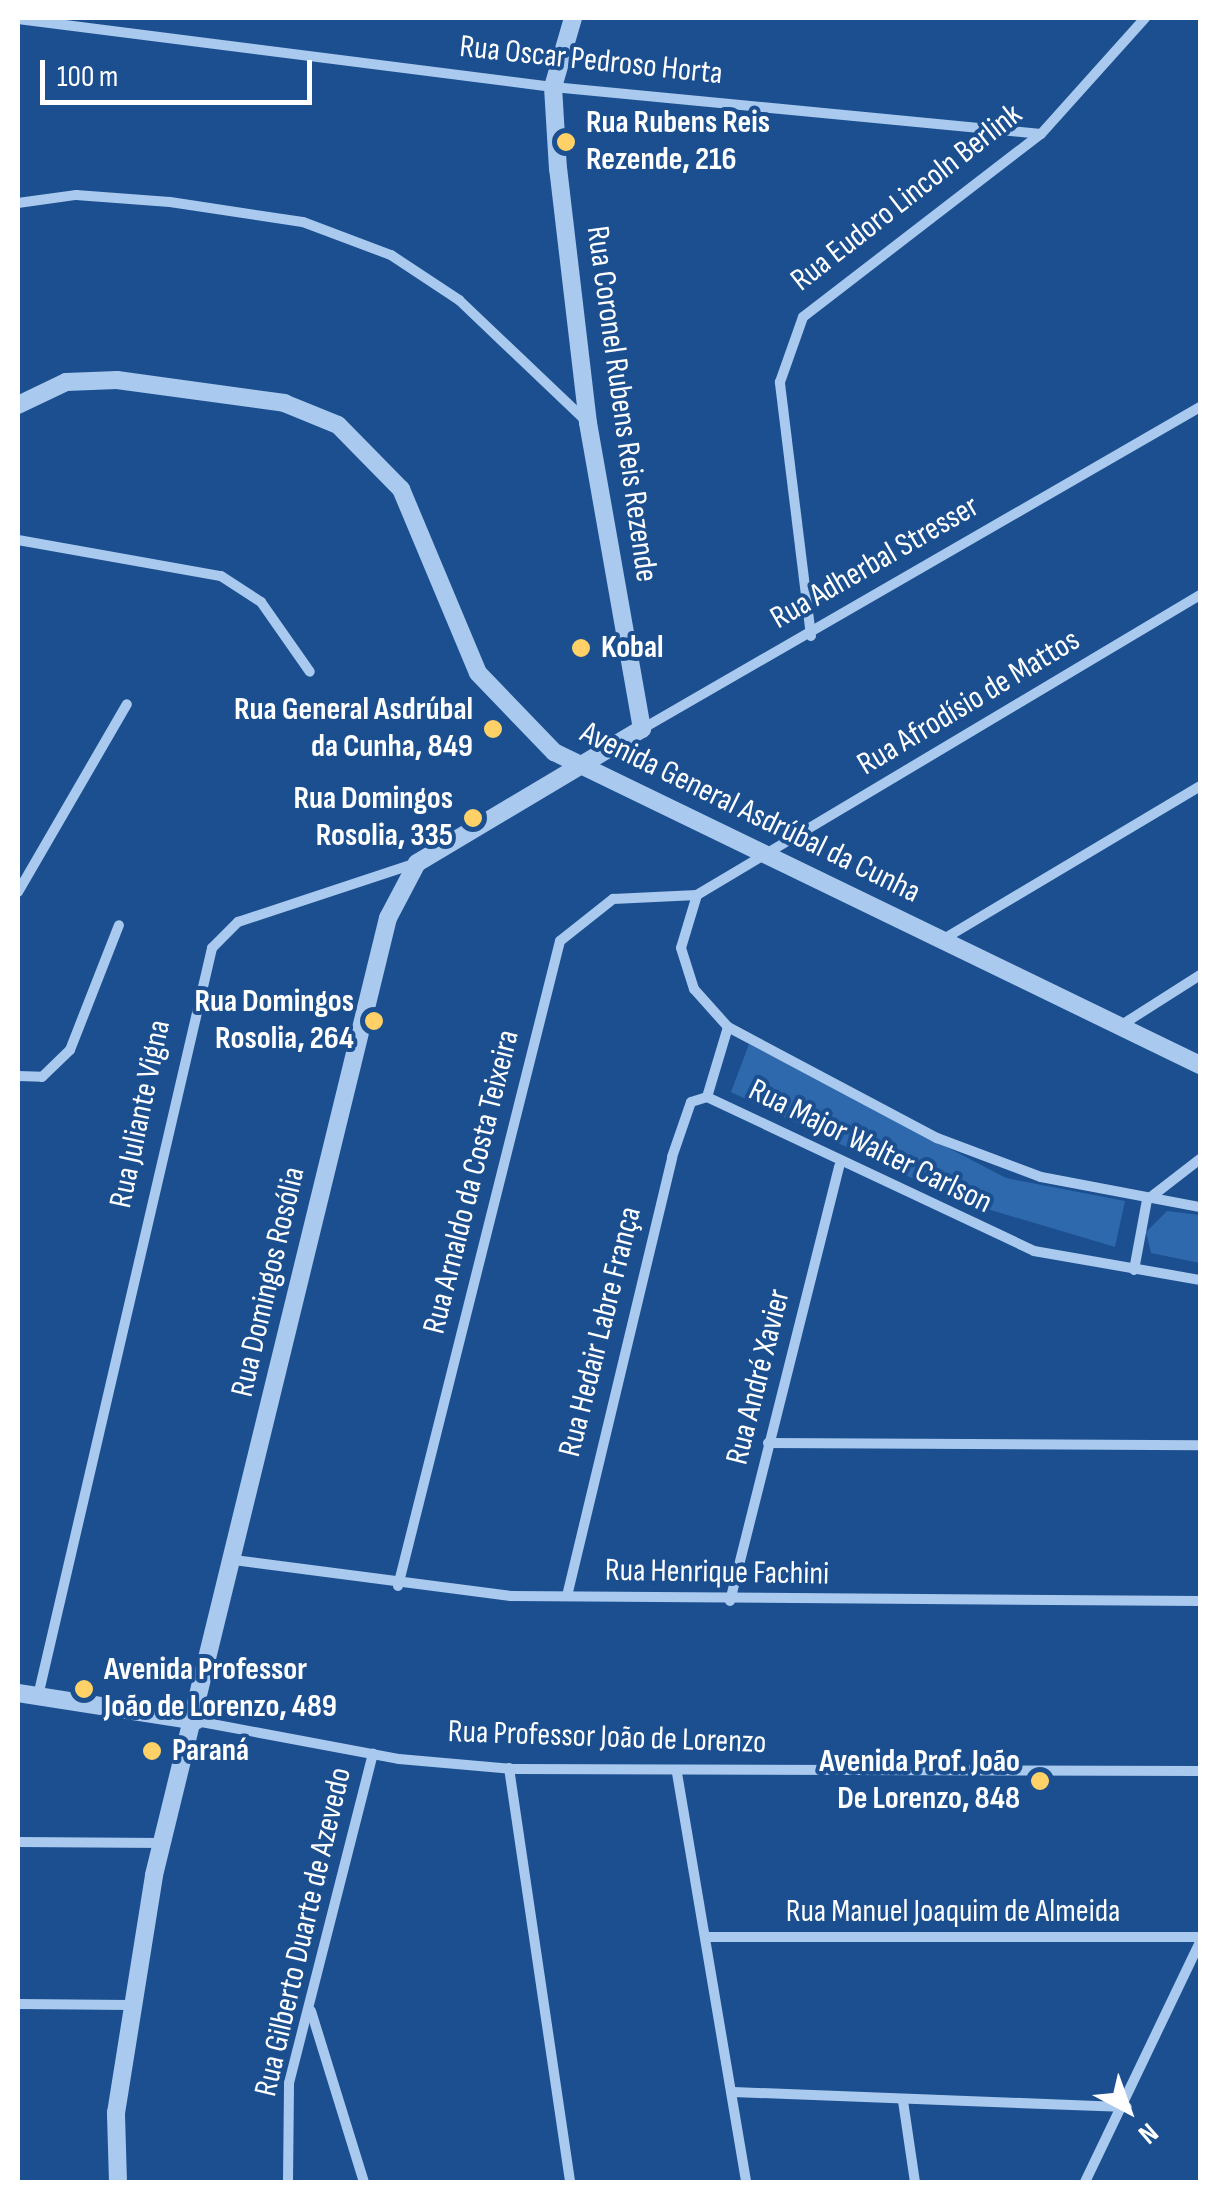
<!DOCTYPE html>
<html>
<head>
<meta charset="utf-8">
<style>
  body { margin:0 }
  #map { position:relative; width:1218px; height:2200px; overflow:hidden; background:#1b4f8f; font-family:"Sofia Sans Condensed",sans-serif }
  div>[style] { position:absolute }
  .green>* { inset:0; background:#2e69ad }
  .minor>* { height:10px; margin:-5px; padding:0 5px; transform-origin:5px; border-radius:5px; background:#a9c9ee }
  .tertiary>* { height:18px; margin:-9px; padding:0 9px; transform-origin:9px; border-radius:9px; background:#a9c9ee }
  .dots>* { width:28px; height:28px; translate:-50% -50%; box-sizing:border-box; border:5px solid #1b4f8f; border-radius:50% }
  span { translate:-50% -50%; white-space:nowrap; text-align:center; line-height:1.15; -webkit-text-stroke:8px #1b4f8f; paint-order:stroke }
  .street-label { font-size:32px; color:#fff }
  .poi-label { font-size:32px; color:#fff; font-weight:700 }
  .left { translate:0 -50%; text-align:left }
  .right { translate:-100% -50%; text-align:right }
  .frame { position:absolute; inset:0; border:20px solid #fff; pointer-events:none }
  .north { position:absolute; left:1078px; top:2060px; width:100px; height:100px; -webkit-text-stroke:8px #1b4f8f; paint-order:stroke; rotate:139deg; font-size:28px; font-weight:700; line-height:40px; text-align:center; color:#fff }
  .north::after { content:''; display:block; margin:auto; width:35px; height:45px; background:#fff; clip-path:polygon(50% 0,100% 100%,50% 72%,0 100%) }
  .scale { position:absolute; left:40px; top:60px; width:272px; height:45px; box-sizing:border-box; border:5px solid #fff; border-top:0; padding-left:12px; font-size:30px; line-height:35px; white-space:nowrap; color:#fff; -webkit-text-stroke:8px #1b4f8f; paint-order:stroke }
</style>
</head>
<body>
<div id="map">
  <div class="green">
    <i style="clip-path:polygon(749px 1044px,1006px 1178px,1125px 1201px,1115px 1247px,960px 1201px,731px 1092px)"></i>
    <i style="clip-path:polygon(1167px 1211px,1200px 1215px,1200px 1263px,1151px 1253px,1146px 1232px)"></i>
  </div>
  <div class="minor">
    <i style="left:18px;top:19px;width:539px;rotate:7.24deg"></i>
    <i style="left:553px;top:87px;width:490px;rotate:5.5deg"></i>
    <i style="left:18px;top:203px;width:59px;rotate:-7.9deg"></i>
    <i style="left:76px;top:195px;width:94px;rotate:4.3deg"></i>
    <i style="left:170px;top:202px;width:134px;rotate:8.6deg"></i>
    <i style="left:303px;top:222px;width:94px;rotate:20.6deg"></i>
    <i style="left:391px;top:255px;width:82px;rotate:33.5deg"></i>
    <i style="left:459px;top:300px;width:175px;rotate:43.6deg"></i>
    <i style="left:18px;top:540px;width:206px;rotate:10.1deg"></i>
    <i style="left:221px;top:576px;width:48px;rotate:33deg"></i>
    <i style="left:261px;top:602px;width:85px;rotate:55deg"></i>
    <i style="left:1200px;top:595px;width:586px;rotate:149.19deg"></i>
    <i style="left:697px;top:895px;width:55px;rotate:106.8deg"></i>
    <i style="left:681px;top:948px;width:43px;rotate:72.4deg"></i>
    <i style="left:694px;top:989px;width:51px;rotate:48.2deg"></i>
    <i style="left:728px;top:1027px;width:237px;rotate:28deg"></i>
    <i style="left:937px;top:1138px;width:111px;rotate:20.6deg"></i>
    <i style="left:1041px;top:1177px;width:162px;rotate:10.7deg"></i>
    <i style="left:811px;top:636px;width:256px;rotate:-97deg"></i>
    <i style="left:780px;top:382px;width:69px;rotate:-70.5deg"></i>
    <i style="left:803px;top:317px;width:300px;rotate:-37.6deg"></i>
    <i style="left:1041px;top:134px;width:156px;rotate:-48.1deg"></i>
    <i style="left:642px;top:729px;width:644px;rotate:-29.99deg"></i>
    <i style="left:18px;top:892px;width:217px;rotate:-59.9deg"></i>
    <i style="left:942px;top:940px;width:300px;rotate:-30.8deg"></i>
    <i style="left:1120px;top:1026px;width:95px;rotate:-32.5deg"></i>
    <i style="left:18px;top:1076px;width:24px;rotate:2deg"></i>
    <i style="left:42px;top:1077px;width:39px;rotate:-44deg"></i>
    <i style="left:70px;top:1050px;width:134px;rotate:-68.6deg"></i>
    <i style="left:707px;top:1097px;width:361px;rotate:25.2deg"></i>
    <i style="left:1034px;top:1251px;width:169px;rotate:9.9deg"></i>
    <i style="left:707px;top:1097px;width:73px;rotate:-73.3deg"></i>
    <i style="left:1134px;top:1270px;width:71px;rotate:-79.5deg"></i>
    <i style="left:1147px;top:1200px;width:67px;rotate:-37.7deg"></i>
    <i style="left:768px;top:1443px;width:432px;rotate:0.3deg"></i>
    <i style="left:234px;top:1560px;width:279px;rotate:7.4deg"></i>
    <i style="left:511px;top:1596px;width:689px;rotate:0.42deg"></i>
    <i style="left:398px;top:1586px;width:665px;rotate:-75.9deg"></i>
    <i style="left:560px;top:941px;width:68px;rotate:-38.4deg"></i>
    <i style="left:613px;top:899px;width:84px;rotate:-2.7deg"></i>
    <i style="left:567px;top:1596px;width:451px;rotate:-76.5deg"></i>
    <i style="left:672px;top:1157px;width:58px;rotate:-70.9deg"></i>
    <i style="left:691px;top:1102px;width:17px;rotate:-17deg"></i>
    <i style="left:730px;top:1601px;width:448px;rotate:-75.9deg"></i>
    <i style="left:38px;top:1696px;width:768px;rotate:-76.9deg"></i>
    <i style="left:212px;top:948px;width:37px;rotate:-45deg"></i>
    <i style="left:238px;top:922px;width:188px;rotate:-18.3deg"></i>
    <i style="left:196px;top:1721px;width:207px;rotate:10.6deg"></i>
    <i style="left:399px;top:1759px;width:115px;rotate:5deg"></i>
    <i style="left:514px;top:1769px;width:686px;rotate:0.17deg"></i>
    <i style="left:509px;top:1768px;width:418px;rotate:81.6deg"></i>
    <i style="left:677px;top:1773px;width:415px;rotate:80.4deg"></i>
    <i style="left:18px;top:1842px;width:145px;rotate:0.4deg"></i>
    <i style="left:706px;top:1937px;width:494px"></i>
    <i style="left:18px;top:2004px;width:112px;rotate:0.5deg"></i>
    <i style="left:311px;top:2011px;width:179px;rotate:72.8deg"></i>
    <i style="left:733px;top:2092px;width:394px;rotate:2.2deg"></i>
    <i style="left:903px;top:2101px;width:82px;rotate:81.6deg"></i>
    <i style="left:288px;top:2182px;width:99px;rotate:-89.4deg"></i>
    <i style="left:289px;top:2083px;width:340px;rotate:-75.7deg"></i>
    <i style="left:1085px;top:2182px;width:266px;rotate:-64.4deg"></i>
  </div>
  <div class="tertiary">
    <i style="left:18px;top:405px;width:53px;rotate:-25.6deg"></i>
    <i style="left:66px;top:382px;width:51px;rotate:-2.2deg"></i>
    <i style="left:117px;top:380px;width:169px;rotate:7.8deg"></i>
    <i style="left:284px;top:403px;width:58px;rotate:22.2deg"></i>
    <i style="left:338px;top:425px;width:90px;rotate:45.5deg"></i>
    <i style="left:401px;top:489px;width:199px;rotate:67.3deg"></i>
    <i style="left:478px;top:673px;width:110px;rotate:46.1deg"></i>
    <i style="left:554px;top:752px;width:718px;rotate:25.85deg"></i>
    <i style="left:18px;top:1693px;width:180px;rotate:8.9deg"></i>
    <i style="left:118px;top:2182px;width:69px;rotate:-91.7deg"></i>
    <i style="left:116px;top:2113px;width:241px;rotate:-80.9deg"></i>
    <i style="left:154px;top:1875px;width:985px;rotate:-76.26deg"></i>
    <i style="left:388px;top:918px;width:62px;rotate:-62.2deg"></i>
    <i style="left:417px;top:863px;width:262px;rotate:-30.8deg"></i>
    <i style="left:642px;top:729px;width:311px;rotate:-100deg"></i>
    <i style="left:588px;top:423px;width:256px;rotate:-96.7deg"></i>
    <i style="left:558px;top:169px;width:82px;rotate:-93.5deg"></i>
    <i style="left:553px;top:87px;width:72px;rotate:-73.8deg"></i>
  </div>
  <div class="dots">
    <i style="left:566px;top:142px;background:#ffd166"></i>
    <i style="left:581px;top:648px;background:#ffd166"></i>
    <i style="left:493px;top:729px;background:#ffd166"></i>
    <i style="left:473px;top:818px;background:#ffd166"></i>
    <i style="left:374px;top:1021px;background:#ffd166"></i>
    <i style="left:84px;top:1689px;background:#ffd166"></i>
    <i style="left:152px;top:1751px;background:#ffd166"></i>
    <i style="left:1040px;top:1781px;background:#ffd166"></i>
  </div>
  <div class="street-label">
    <span style="left:591px;top:61px;rotate:6deg">Rua Oscar Pedroso Horta</span>
    <span style="left:907px;top:198px;rotate:-38deg">Rua Eudoro Lincoln Berlink</span>
    <span style="left:621px;top:404px;rotate:82deg">Rua Coronel Rubens Reis Rezende</span>
    <span style="left:875px;top:563px;rotate:-30deg">Rua Adherbal Stresser</span>
    <span style="left:969px;top:703px;rotate:-31deg">Rua Afrodísio de Mattos</span>
    <span style="left:750px;top:813px;rotate:26deg">Avenida General Asdrúbal da Cunha</span>
    <span style="left:141px;top:1114px;rotate:-78deg">Rua Juliante Vigna</span>
    <span style="left:870px;top:1147px;rotate:26deg">Rua Major Walter Carlson</span>
    <span style="left:472px;top:1182px;rotate:-76deg">Rua Arnaldo da Costa Teixeira</span>
    <span style="left:269px;top:1282px;rotate:-77deg">Rua Domingos Rosólia</span>
    <span style="left:601px;top:1332px;rotate:-76deg">Rua Hedair Labre França</span>
    <span style="left:759px;top:1377px;rotate:-76deg">Rua André Xavier</span>
    <span style="left:717px;top:1573px;rotate:1deg">Rua Henrique Fachini</span>
    <span style="left:607px;top:1738px;rotate:2deg">Rua Professor João de Lorenzo</span>
    <span style="left:953px;top:1912px">Rua Manuel Joaquim de Almeida</span>
    <span style="left:304px;top:1932px;rotate:-77deg">Rua Gilberto Duarte de Azevedo</span>
  </div>
  <div class="poi-label">
    <span class="left" style="left:586px;top:142px">Rua Rubens Reis<br>Rezende, 216</span>
    <span class="left" style="left:601px;top:648px">Kobal</span>
    <span class="right" style="left:473px;top:729px">Rua General Asdrúbal<br>da Cunha, 849</span>
    <span class="right" style="left:453px;top:818px">Rua Domingos<br>Rosolia, 335</span>
    <span class="right" style="left:354px;top:1021px">Rua Domingos<br>Rosolia, 264</span>
    <span class="left" style="left:104px;top:1689px">Avenida Professor<br>João de Lorenzo, 489</span>
    <span class="left" style="left:172px;top:1751px">Paraná</span>
    <span class="right" style="left:1020px;top:1781px">Avenida Prof. João<br>De Lorenzo, 848</span>
  </div>
  <div class="frame"></div>
  <div class="north">N</div>
  <div class="scale">100 m</div>
</div>
</body>
</html>
